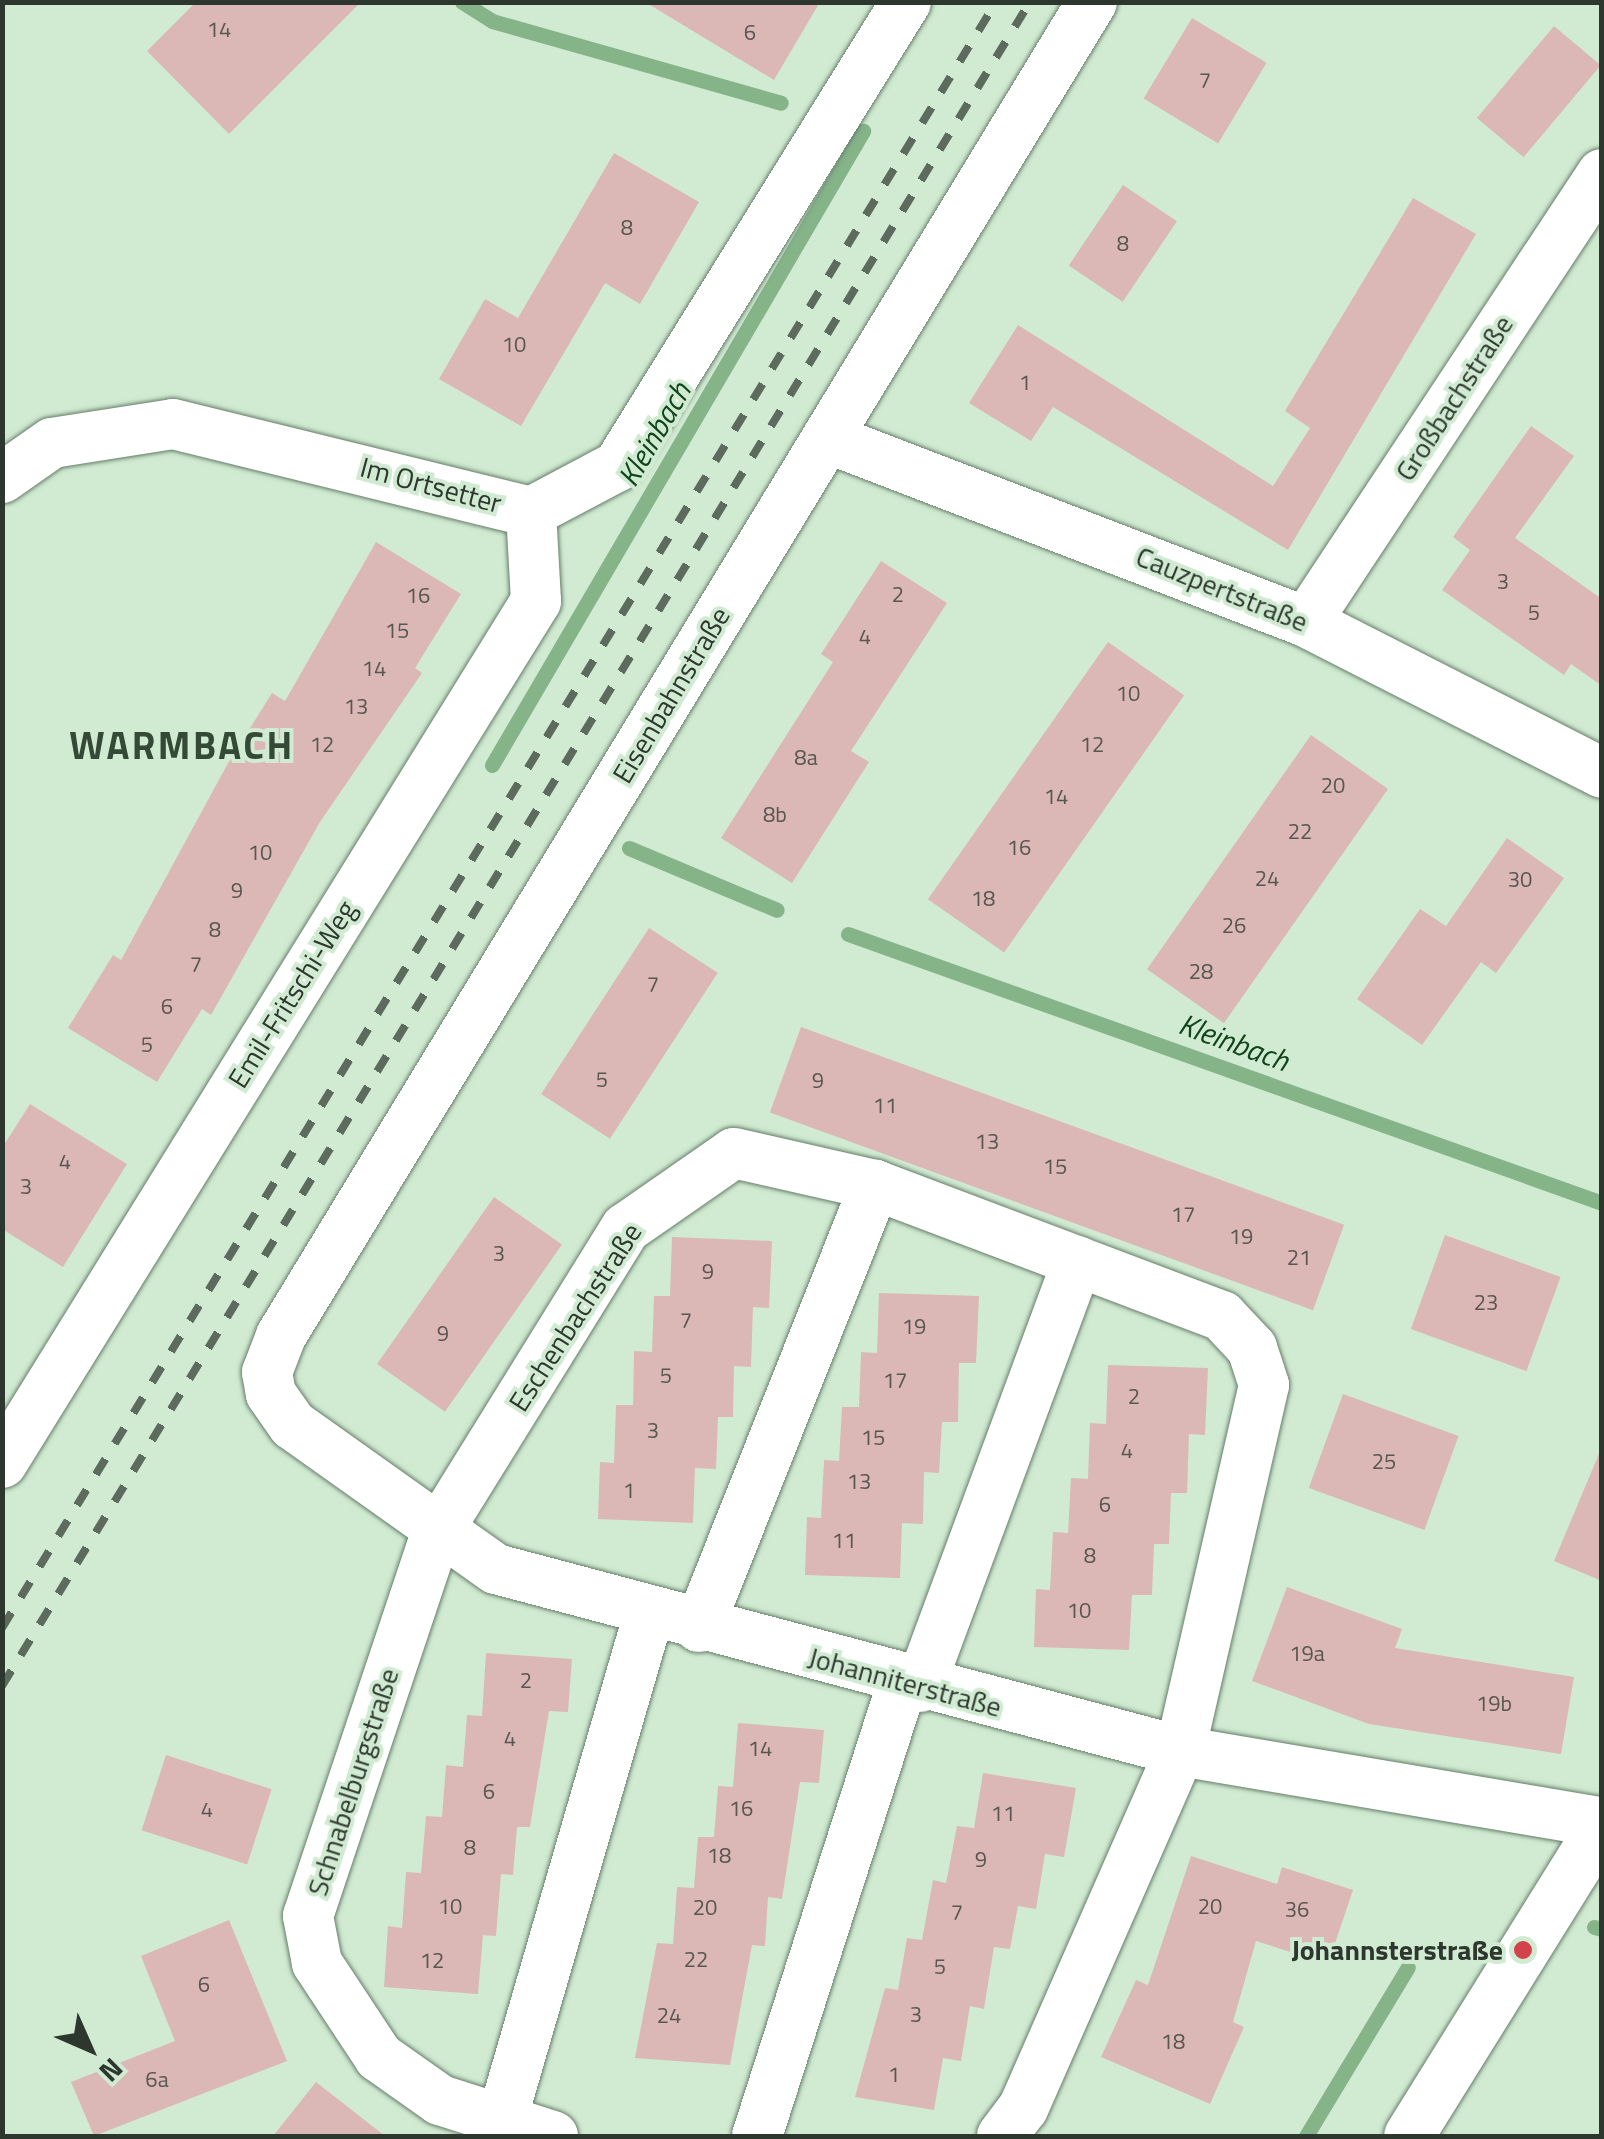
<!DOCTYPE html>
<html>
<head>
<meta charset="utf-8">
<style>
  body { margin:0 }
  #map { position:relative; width:1604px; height:2139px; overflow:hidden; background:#d1ebd3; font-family:"Titillium Web",sans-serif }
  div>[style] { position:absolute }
  .stream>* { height:15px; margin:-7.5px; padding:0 7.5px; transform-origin:7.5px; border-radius:7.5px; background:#85b489 }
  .building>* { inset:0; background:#dbb8b6; transform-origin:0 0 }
  .roads { filter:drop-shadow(0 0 2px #667d68) drop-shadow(0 0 2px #667d68) }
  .street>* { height:50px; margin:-25px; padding:0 25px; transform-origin:25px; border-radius:25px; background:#fff }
  .rail>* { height:8px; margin-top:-4px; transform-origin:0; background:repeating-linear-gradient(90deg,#5c6b5d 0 18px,transparent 0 36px) }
  .dots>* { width:28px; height:28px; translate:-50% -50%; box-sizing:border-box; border:5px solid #d1ebd3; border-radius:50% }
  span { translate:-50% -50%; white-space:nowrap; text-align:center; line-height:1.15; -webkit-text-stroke:8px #d1ebd3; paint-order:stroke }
  .number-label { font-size:22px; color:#585750 }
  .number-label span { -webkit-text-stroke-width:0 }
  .street-label { font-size:28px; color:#2d372e }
  .poi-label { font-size:28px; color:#2d372e; font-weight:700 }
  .right { translate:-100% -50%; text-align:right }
  .water-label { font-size:30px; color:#10441c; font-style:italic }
  .district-label { font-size:38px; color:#344936; font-weight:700; letter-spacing:2.5px }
  .frame { position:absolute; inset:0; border:5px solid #2d372e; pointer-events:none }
  .north { position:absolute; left:40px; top:1999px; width:100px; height:100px; -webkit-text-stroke:8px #d1ebd3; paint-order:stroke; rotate:135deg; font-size:28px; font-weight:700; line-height:40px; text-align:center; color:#2d372e }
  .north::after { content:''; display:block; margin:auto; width:35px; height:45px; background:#2d372e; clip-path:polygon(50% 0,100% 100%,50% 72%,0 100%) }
</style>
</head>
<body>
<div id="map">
  <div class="stream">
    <i style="left:462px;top:2px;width:36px;rotate:32deg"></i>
    <i style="left:492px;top:21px;width:300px;rotate:15.8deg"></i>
    <i style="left:492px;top:765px;width:735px;rotate:-59.66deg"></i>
    <i style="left:629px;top:848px;width:160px;rotate:22.7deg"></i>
    <i style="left:848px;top:934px;width:801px;rotate:19.63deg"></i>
    <i style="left:1594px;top:1927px;width:8px;rotate:14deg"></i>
    <i style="left:1306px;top:2136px;width:197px;rotate:-58.9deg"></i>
  </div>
  <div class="building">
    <i style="clip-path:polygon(196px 2px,361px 2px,229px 134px,147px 51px)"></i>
    <i style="clip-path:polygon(645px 2px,820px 2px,774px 80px)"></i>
    <i style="left:1192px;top:18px;width:87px;height:94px;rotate:31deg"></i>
    <i style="left:1554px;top:26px;width:61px;height:120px;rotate:40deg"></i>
    <i style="clip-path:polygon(614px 153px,699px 202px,640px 304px,605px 283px,521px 426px,439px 379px,485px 299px,518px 318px)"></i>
    <i style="left:1123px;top:185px;width:65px;height:97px;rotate:34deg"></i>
    <i style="clip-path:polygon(1413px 198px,1476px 234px,1288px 550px,1053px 407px,1031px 441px,969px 403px,1018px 325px,1273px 486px,1310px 428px,1285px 411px)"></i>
    <i style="clip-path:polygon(1531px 426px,1574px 456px,1515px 538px,1602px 599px,1602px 686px,1571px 664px,1564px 675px,1442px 590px,1470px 550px,1453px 537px)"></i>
    <i style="clip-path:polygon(376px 542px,461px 594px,415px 668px,422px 673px,320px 822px,211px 1015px,202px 1009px,157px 1082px,68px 1028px,113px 955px,121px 960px,227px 765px,272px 693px,285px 701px)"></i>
    <i style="clip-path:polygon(881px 561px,947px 603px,851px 751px,869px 762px,792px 883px,721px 838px,833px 662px,821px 654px)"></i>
    <i style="left:1108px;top:642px;width:93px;height:314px;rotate:35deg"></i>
    <i style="left:1311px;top:735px;width:94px;height:286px;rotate:35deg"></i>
    <i style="clip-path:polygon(1507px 838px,1564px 878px,1496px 973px,1481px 962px,1422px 1045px,1357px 999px,1420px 909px,1446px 926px)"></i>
    <i style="left:649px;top:928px;width:82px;height:198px;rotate:33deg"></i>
    <i style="left:801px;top:1027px;width:578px;height:91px;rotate:20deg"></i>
    <i style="clip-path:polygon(30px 1104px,127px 1164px,63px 1267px,2px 1229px,2px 1148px)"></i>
    <i style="left:494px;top:1197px;width:83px;height:204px;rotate:35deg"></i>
    <i style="left:1445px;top:1235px;width:123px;height:100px;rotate:20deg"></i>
    <i style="clip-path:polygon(672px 1237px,772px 1241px,769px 1308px,753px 1307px,751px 1367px,734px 1366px,733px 1417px,718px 1417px,716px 1469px,695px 1468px,693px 1523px,598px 1519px,600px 1462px,614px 1463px,616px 1405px,633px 1405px,634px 1351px,652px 1352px,654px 1296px,670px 1296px)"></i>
    <i style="clip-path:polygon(879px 1293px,979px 1296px,976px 1363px,959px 1363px,958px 1422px,942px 1422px,939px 1473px,924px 1472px,923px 1524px,902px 1523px,900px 1578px,805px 1575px,807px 1517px,821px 1518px,824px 1460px,839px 1461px,842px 1407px,859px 1407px,861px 1352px,877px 1353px)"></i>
    <i style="clip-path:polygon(1108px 1365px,1208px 1368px,1205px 1435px,1189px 1434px,1187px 1493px,1171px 1493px,1169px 1544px,1154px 1544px,1152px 1595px,1132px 1595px,1129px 1650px,1034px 1647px,1036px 1589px,1050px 1590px,1053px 1532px,1068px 1533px,1071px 1478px,1088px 1479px,1090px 1423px,1106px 1424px)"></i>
    <i style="left:1343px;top:1394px;width:123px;height:100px;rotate:20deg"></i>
    <i style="clip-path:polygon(1601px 1449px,1602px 1449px,1602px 1581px,1554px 1561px)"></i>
    <i style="clip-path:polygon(1287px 1587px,1402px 1629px,1395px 1648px,1574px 1677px,1561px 1754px,1369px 1724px,1252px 1681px)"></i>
    <i style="clip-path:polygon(486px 1653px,572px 1659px,568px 1712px,549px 1711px,530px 1827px,517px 1827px,513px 1875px,501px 1874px,496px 1936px,483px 1935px,478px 1994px,384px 1987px,388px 1926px,402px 1928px,406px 1872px,421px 1873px,426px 1816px,442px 1817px,446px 1765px,463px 1767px,467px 1715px,482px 1716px)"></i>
    <i style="clip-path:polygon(738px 1723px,824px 1730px,819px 1783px,800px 1782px,782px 1899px,768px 1897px,765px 1946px,752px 1945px,730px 2065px,635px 2058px,657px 1943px,673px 1944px,677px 1887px,694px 1888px,698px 1837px,714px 1837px,718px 1786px,733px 1787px)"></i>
    <i style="left:166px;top:1755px;width:111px;height:79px;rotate:18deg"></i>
    <i style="clip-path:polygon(983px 1773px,1076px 1788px,1064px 1857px,1045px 1854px,1036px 1909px,1018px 1906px,1010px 1949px,994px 1947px,984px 2009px,970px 2006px,961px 2061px,943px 2058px,934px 2110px,855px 2097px,885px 1988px,898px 1990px,907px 1938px,922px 1940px,933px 1880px,946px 1883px,957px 1826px,974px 1828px)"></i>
    <i style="clip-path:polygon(1191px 1856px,1277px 1884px,1282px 1867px,1353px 1890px,1328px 1964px,1256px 1941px,1233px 2022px,1244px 2027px,1210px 2104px,1101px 2057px,1136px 1980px,1148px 1985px)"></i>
    <i style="clip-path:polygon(229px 1920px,287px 2061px,94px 2136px,71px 2082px,175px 2041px,141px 1956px)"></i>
    <i style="clip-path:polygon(316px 2082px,385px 2136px,273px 2136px)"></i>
  </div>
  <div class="roads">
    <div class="street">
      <i style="left:1092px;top:2px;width:1561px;rotate:121.3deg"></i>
      <i style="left:281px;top:1336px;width:39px;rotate:111deg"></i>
      <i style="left:267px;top:1372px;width:22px;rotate:80deg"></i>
      <i style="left:271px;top:1394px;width:38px;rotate:55deg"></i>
      <i style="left:293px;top:1425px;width:249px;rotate:35.4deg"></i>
      <i style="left:496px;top:1569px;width:708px;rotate:14.9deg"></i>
      <i style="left:1180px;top:1751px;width:428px;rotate:9.6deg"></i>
      <i style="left:827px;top:438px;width:513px;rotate:21.01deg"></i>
      <i style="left:1306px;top:622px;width:332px;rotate:27deg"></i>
      <i style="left:2px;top:478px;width:61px;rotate:-35deg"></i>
      <i style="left:52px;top:443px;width:122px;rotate:-8.9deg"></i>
      <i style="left:173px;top:424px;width:369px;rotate:13.8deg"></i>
      <i style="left:531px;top:512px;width:98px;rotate:-27.9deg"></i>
      <i style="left:618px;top:466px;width:546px;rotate:-58.17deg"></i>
      <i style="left:1306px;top:622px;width:537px;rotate:-56.55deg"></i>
      <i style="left:2px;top:1463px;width:1014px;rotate:-58.22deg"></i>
      <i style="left:536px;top:601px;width:89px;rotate:-93.2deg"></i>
      <i style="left:699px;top:1627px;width:476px;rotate:-68.3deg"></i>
      <i style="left:920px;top:1687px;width:454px;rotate:-69.7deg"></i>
      <i style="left:502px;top:2119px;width:530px;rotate:-73.79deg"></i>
      <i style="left:553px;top:2136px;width:119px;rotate:-162.3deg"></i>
      <i style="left:440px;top:2100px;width:75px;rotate:-144.8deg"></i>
      <i style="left:379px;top:2057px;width:113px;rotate:-123.4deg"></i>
      <i style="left:317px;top:1963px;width:48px;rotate:-100.8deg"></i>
      <i style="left:308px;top:1916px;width:403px;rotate:-71.5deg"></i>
      <i style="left:436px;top:1534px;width:360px;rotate:-58.2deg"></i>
      <i style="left:626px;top:1228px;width:131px;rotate:-34.8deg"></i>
      <i style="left:734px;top:1153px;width:145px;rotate:12.8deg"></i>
      <i style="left:875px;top:1185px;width:371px;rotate:20.7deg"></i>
      <i style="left:1222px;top:1316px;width:44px;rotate:46.8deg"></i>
      <i style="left:1252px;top:1348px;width:39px;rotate:72deg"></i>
      <i style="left:1264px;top:1385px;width:376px;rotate:102.9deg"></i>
      <i style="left:1180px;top:1751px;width:390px;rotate:113.7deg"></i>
      <i style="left:1023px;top:2108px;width:35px;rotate:127deg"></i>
      <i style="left:757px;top:2136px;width:477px;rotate:-72.2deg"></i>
      <i style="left:1409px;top:2136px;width:365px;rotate:-58.1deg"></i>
    </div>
  </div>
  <div class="rail">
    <i style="left:2px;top:1628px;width:1906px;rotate:-58.56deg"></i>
    <i style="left:2px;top:1686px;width:1973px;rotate:-58.6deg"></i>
  </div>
  <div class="dots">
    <i style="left:1523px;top:1950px;background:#d3434b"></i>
  </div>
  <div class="number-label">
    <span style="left:219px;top:30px">14</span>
    <span style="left:750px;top:33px">6</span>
    <span style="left:1205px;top:81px">7</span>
    <span style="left:627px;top:228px">8</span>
    <span style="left:1123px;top:244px">8</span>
    <span style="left:514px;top:345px">10</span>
    <span style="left:1025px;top:383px">1</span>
    <span style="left:1503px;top:582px">3</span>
    <span style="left:898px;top:595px">2</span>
    <span style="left:418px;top:596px">16</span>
    <span style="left:1534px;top:613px">5</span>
    <span style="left:397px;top:631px">15</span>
    <span style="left:865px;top:637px">4</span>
    <span style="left:374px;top:669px">14</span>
    <span style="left:1128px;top:694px">10</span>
    <span style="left:356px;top:707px">13</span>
    <span style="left:322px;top:745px">12</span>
    <span style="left:1092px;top:745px">12</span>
    <span style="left:806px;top:758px">8a</span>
    <span style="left:1333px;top:786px">20</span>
    <span style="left:1056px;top:797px">14</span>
    <span style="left:775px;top:815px">8b</span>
    <span style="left:1300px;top:832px">22</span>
    <span style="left:1019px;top:848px">16</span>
    <span style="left:260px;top:853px">10</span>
    <span style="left:1267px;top:879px">24</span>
    <span style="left:1520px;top:880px">30</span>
    <span style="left:237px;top:891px">9</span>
    <span style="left:983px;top:899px">18</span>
    <span style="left:1234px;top:926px">26</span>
    <span style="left:215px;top:930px">8</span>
    <span style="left:196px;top:965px">7</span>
    <span style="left:1201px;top:972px">28</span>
    <span style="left:653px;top:985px">7</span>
    <span style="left:167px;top:1007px">6</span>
    <span style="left:147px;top:1045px">5</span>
    <span style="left:602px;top:1080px">5</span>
    <span style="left:818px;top:1081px">9</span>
    <span style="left:885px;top:1106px">11</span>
    <span style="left:987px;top:1142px">13</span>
    <span style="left:65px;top:1162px">4</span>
    <span style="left:1055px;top:1167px">15</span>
    <span style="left:26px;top:1187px">3</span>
    <span style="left:1183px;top:1215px">17</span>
    <span style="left:1241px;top:1237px">19</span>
    <span style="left:499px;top:1254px">3</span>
    <span style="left:1299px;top:1258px">21</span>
    <span style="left:708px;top:1272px">9</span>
    <span style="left:1486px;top:1303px">23</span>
    <span style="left:686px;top:1321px">7</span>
    <span style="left:914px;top:1327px">19</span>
    <span style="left:443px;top:1334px">9</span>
    <span style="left:666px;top:1376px">5</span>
    <span style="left:895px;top:1381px">17</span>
    <span style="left:1134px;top:1397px">2</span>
    <span style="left:653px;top:1431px">3</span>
    <span style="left:873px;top:1438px">15</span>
    <span style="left:1127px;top:1451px">4</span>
    <span style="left:1384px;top:1462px">25</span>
    <span style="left:859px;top:1482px">13</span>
    <span style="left:629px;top:1491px">1</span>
    <span style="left:1105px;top:1505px">6</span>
    <span style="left:844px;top:1541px">11</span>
    <span style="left:1090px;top:1556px">8</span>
    <span style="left:1079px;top:1611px">10</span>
    <span style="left:1307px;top:1654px">19a</span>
    <span style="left:526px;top:1681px">2</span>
    <span style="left:1494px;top:1704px">19b</span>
    <span style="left:510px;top:1739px">4</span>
    <span style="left:760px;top:1749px">14</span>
    <span style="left:489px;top:1792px">6</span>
    <span style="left:741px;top:1809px">16</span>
    <span style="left:207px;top:1810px">4</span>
    <span style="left:1003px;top:1814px">11</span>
    <span style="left:470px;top:1848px">8</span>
    <span style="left:719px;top:1856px">18</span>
    <span style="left:981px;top:1860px">9</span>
    <span style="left:450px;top:1907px">10</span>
    <span style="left:1210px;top:1907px">20</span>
    <span style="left:705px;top:1908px">20</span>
    <span style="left:1297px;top:1910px">36</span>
    <span style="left:957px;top:1913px">7</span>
    <span style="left:696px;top:1960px">22</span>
    <span style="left:432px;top:1961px">12</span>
    <span style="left:940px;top:1967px">5</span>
    <span style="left:204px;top:1985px">6</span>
    <span style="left:916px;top:2015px">3</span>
    <span style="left:669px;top:2016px">24</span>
    <span style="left:1173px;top:2042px">18</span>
    <span style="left:894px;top:2075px">1</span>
    <span style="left:157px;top:2080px">6a</span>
  </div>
  <div class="street-label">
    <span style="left:1454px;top:398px;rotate:-57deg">Großbachstraße</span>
    <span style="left:431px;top:485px;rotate:15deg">Im Ortsetter</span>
    <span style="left:1222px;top:589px;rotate:22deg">Cauzpertstraße</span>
    <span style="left:671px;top:695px;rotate:-59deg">Eisenbahnstraße</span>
    <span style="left:292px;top:994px;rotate:-58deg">Emil-Fritschi-Weg</span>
    <span style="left:575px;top:1317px;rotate:-57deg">Eschenbachstraße</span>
    <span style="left:905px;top:1682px;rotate:15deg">Johanniterstraße</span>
    <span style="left:353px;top:1782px;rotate:-72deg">Schnabelburgstraße</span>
  </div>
  <div class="poi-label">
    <span class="right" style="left:1503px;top:1950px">Johannsterstraße</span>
  </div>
  <div class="water-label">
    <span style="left:654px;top:434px;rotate:-60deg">Kleinbach</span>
    <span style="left:1234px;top:1042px;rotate:20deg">Kleinbach</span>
  </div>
  <div class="district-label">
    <span style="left:182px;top:746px">WARMBACH</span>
  </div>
  <div class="frame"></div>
  <div class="north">N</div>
</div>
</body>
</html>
